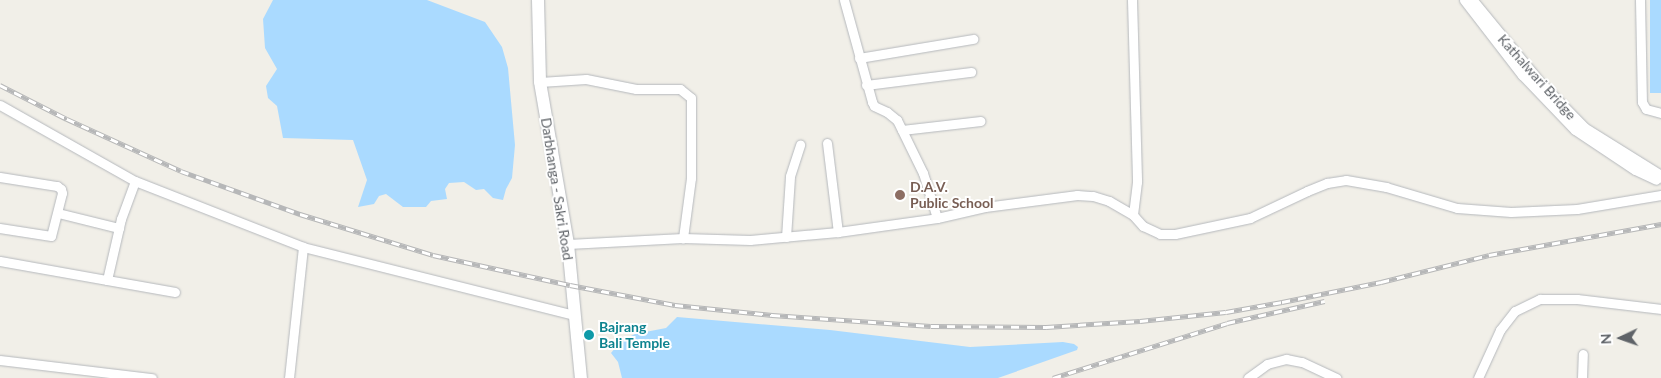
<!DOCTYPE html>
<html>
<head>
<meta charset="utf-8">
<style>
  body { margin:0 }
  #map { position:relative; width:1661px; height:378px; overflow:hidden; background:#f1efe8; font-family:Lato,sans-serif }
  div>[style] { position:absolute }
  .water>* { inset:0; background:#aadaff; transform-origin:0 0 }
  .roads { filter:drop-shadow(0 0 1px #b5b8bc) drop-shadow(0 0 1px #b5b8bc) }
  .minor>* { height:9px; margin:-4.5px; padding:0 4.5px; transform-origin:4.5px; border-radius:4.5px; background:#fff }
  .secondary>* { height:12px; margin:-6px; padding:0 6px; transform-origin:6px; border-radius:6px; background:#fff }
  .rail>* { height:4.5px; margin-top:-2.25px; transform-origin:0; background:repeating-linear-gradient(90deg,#fff 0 8px,#b6b7b8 0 16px); box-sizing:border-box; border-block:1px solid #b6b7b8 }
  .dots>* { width:14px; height:14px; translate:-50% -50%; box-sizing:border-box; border:2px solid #fff; border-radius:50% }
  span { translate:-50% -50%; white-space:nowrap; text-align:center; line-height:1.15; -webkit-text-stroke:4px #fff; paint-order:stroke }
  .street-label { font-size:14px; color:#5f6368 }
  .education-label { font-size:14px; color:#785e54; font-weight:700 }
  .left { translate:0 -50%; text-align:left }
  .culture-label { font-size:14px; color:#0d838f; font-weight:700 }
  .north { position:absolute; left:1596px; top:313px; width:50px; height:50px; -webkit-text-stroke:4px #fff; paint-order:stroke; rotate:267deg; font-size:14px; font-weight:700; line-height:20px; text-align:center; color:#5f6368 }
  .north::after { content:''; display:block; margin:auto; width:18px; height:22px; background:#5f6368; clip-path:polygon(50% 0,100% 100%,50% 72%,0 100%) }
</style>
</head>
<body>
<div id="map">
  <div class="water">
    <i style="clip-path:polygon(273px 0,427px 0,485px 22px,502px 47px,508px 68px,515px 145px,512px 178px,506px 189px,503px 200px,493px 198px,484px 189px,476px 190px,464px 182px,449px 183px,445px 189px,447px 199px,431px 201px,426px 207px,403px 207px,386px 194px,379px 196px,374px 204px,358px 207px,367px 180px,353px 140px,283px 138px,277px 106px,268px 98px,266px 86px,277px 69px,265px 48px,263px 19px)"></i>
    <i style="left:1650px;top:0;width:11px;height:93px"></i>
    <i style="clip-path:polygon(677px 317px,830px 330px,970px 347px,1063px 342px,1074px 344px,1078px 347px,1077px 350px,998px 378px,622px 378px,618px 362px,611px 353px,621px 341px,635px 334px,666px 328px)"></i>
  </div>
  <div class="roads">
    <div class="minor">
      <i style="left:844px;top:0;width:106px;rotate:74.6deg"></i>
      <i style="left:872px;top:102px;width:4px;rotate:63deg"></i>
      <i style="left:874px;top:106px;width:14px;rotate:25deg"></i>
      <i style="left:887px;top:112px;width:13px;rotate:39deg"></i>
      <i style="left:897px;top:120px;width:59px;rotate:63.9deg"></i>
      <i style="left:923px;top:173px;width:47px;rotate:72.7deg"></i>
      <i style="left:1132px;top:0;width:182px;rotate:88.4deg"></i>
      <i style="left:1137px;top:182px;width:33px;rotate:97deg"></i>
      <i style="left:1464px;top:0;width:95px;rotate:52.3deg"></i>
      <i style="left:1522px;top:75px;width:76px;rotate:46.1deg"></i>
      <i style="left:1575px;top:130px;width:72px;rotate:33.7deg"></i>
      <i style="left:1635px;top:170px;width:23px;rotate:25deg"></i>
      <i style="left:1640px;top:0;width:102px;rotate:88.9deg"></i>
      <i style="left:1642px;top:102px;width:8px;rotate:60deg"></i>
      <i style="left:1646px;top:109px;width:16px;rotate:15deg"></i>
      <i style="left:859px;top:58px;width:116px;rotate:-9.5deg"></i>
      <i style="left:540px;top:82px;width:46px;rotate:-3.7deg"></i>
      <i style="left:586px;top:79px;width:51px;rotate:11.3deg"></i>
      <i style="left:636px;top:89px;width:44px"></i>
      <i style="left:680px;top:89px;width:14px;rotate:39deg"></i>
      <i style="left:691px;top:98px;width:80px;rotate:90deg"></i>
      <i style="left:691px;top:178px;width:61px;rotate:97.6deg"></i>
      <i style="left:866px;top:85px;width:106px;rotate:-7.1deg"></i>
      <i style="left:0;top:105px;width:155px;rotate:29.4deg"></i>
      <i style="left:135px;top:181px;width:180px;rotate:21.4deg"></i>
      <i style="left:303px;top:247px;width:279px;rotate:14.1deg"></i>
      <i style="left:902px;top:130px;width:79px;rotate:-6.6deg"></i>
      <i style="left:827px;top:143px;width:90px;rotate:83deg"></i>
      <i style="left:0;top:177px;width:58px;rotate:9deg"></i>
      <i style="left:57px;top:186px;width:5px;rotate:37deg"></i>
      <i style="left:61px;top:189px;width:4px;rotate:76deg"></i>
      <i style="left:62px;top:193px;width:44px;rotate:104.3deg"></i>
      <i style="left:51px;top:236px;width:52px;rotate:-171.1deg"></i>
      <i style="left:58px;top:213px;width:63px;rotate:13.8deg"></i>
      <i style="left:786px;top:237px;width:61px;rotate:-86.2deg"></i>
      <i style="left:790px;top:176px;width:33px;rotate:-72deg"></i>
      <i style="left:568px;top:244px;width:115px;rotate:-3deg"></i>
      <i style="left:683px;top:238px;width:67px;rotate:1.7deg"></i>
      <i style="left:750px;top:240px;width:88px;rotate:-5.2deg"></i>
      <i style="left:838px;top:232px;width:100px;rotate:-8deg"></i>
      <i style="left:937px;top:218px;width:49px;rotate:-12.9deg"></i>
      <i style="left:985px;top:207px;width:93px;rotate:-7.4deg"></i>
      <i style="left:1077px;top:195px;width:16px;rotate:4deg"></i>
      <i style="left:1093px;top:196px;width:17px;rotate:17deg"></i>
      <i style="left:1109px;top:201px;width:28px;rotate:30deg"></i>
      <i style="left:1133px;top:215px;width:15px;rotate:48deg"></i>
      <i style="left:1143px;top:226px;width:19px;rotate:25deg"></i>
      <i style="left:1160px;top:234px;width:15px"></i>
      <i style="left:1175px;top:234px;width:77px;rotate:-12deg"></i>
      <i style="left:1250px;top:218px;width:63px;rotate:-25.3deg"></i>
      <i style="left:1307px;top:191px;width:22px;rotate:-22deg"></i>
      <i style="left:1327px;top:183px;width:19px;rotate:-9deg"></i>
      <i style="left:1346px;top:180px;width:41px;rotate:9.9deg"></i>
      <i style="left:1386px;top:187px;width:74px;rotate:16.5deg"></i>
      <i style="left:1457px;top:208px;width:54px;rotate:4.2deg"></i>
      <i style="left:1511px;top:212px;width:66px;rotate:-2.6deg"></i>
      <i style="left:1577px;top:209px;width:85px;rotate:-9.5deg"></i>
      <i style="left:0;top:261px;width:109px;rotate:10.1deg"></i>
      <i style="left:107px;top:280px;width:63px;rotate:-77.1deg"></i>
      <i style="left:121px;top:219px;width:40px;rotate:-69.8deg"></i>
      <i style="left:107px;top:280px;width:69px;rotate:10deg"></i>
      <i style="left:0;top:360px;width:153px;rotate:6.8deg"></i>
      <i style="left:289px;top:378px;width:132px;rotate:-83.9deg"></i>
      <i style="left:1248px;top:378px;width:24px;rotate:-36deg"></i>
      <i style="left:1267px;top:364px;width:20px;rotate:-15deg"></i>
      <i style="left:1286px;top:359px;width:16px;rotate:11deg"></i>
      <i style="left:1302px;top:362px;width:38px;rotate:25deg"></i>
      <i style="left:1478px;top:378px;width:53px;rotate:-65.4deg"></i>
      <i style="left:1500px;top:330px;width:24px;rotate:-52deg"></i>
      <i style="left:1515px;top:311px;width:28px;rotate:-26deg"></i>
      <i style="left:1540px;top:299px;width:37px"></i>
      <i style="left:1577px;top:299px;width:85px;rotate:6.8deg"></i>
      <i style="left:1582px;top:378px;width:24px;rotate:-88deg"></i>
    </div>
    <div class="secondary">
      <i style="left:538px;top:0;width:82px;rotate:88.6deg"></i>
      <i style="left:540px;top:82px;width:164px;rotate:80.2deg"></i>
      <i style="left:568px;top:244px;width:135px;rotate:84.5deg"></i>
      <i style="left:1471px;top:0;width:109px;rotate:50.6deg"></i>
      <i style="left:1540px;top:84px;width:63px;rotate:45.6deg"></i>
      <i style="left:1584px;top:129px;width:91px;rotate:31.9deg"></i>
    </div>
  </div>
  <div class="rail">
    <i style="left:0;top:85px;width:75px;rotate:26.9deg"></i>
    <i style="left:67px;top:119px;width:125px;rotate:24.5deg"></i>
    <i style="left:181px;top:171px;width:127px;rotate:19.9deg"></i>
    <i style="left:300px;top:214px;width:139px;rotate:17.1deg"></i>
    <i style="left:433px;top:255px;width:140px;rotate:12.4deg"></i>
    <i style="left:570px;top:285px;width:107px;rotate:10.8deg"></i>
    <i style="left:675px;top:305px;width:98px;rotate:5.9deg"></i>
    <i style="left:772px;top:315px;width:159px;rotate:4deg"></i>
    <i style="left:931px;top:326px;width:115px;rotate:0.5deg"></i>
    <i style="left:1046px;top:327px;width:94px;rotate:-3.7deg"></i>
    <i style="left:1140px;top:321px;width:86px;rotate:-6deg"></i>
    <i style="left:1226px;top:312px;width:57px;rotate:-10.1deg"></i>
    <i style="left:1282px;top:302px;width:101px;rotate:-11.4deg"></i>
    <i style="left:1381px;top:282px;width:111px;rotate:-14deg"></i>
    <i style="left:1489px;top:255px;width:175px;rotate:-10.2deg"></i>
    <i style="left:1053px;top:378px;width:182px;rotate:-17.5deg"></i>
    <i style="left:1227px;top:323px;width:100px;rotate:-12.7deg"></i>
  </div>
  <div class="dots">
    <i style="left:900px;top:195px;background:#8d6e63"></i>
    <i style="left:589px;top:335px;background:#0f9aa8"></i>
  </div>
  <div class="street-label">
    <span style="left:1537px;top:77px;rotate:48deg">Kathalwari Bridge</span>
    <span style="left:557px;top:189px;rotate:81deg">Darbhanga - Sakri Road</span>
  </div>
  <div class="education-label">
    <span class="left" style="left:910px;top:195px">D.A.V.<br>Public School</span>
  </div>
  <div class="culture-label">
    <span class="left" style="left:599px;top:335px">Bajrang<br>Bali Temple</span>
  </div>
  <div class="north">N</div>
</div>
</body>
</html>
